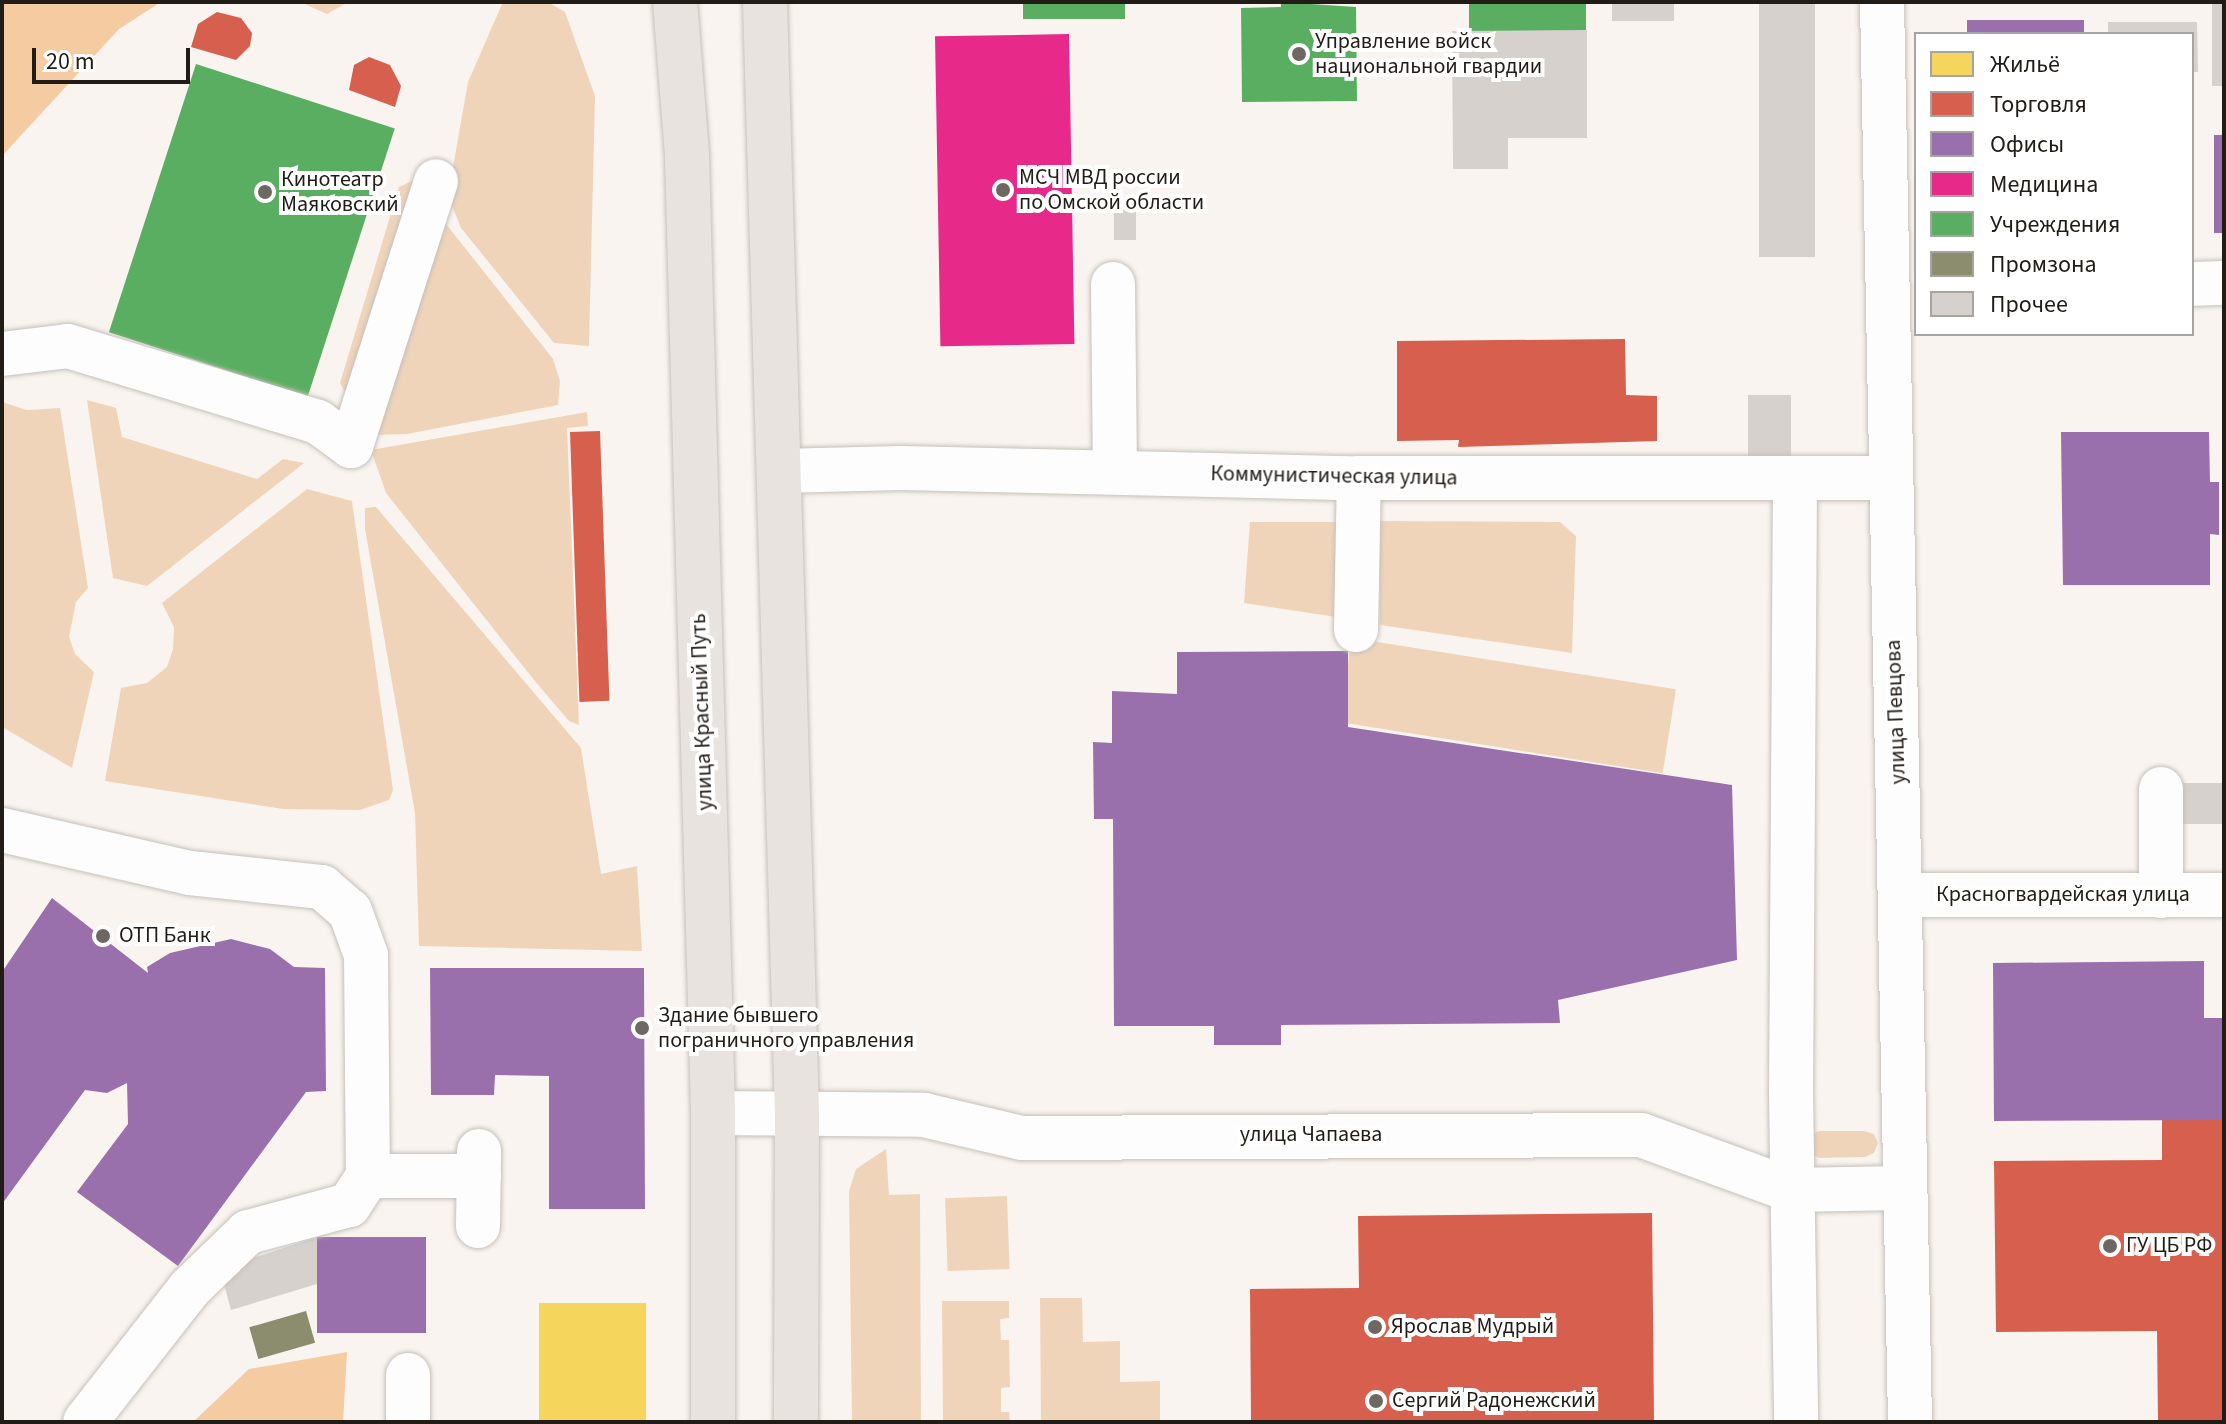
<!DOCTYPE html>
<html>
<head>
<meta charset="utf-8">
<style>
  body { margin:0 }
  #map { position:relative; width:2226px; height:1424px; overflow:hidden; background:#f9f4ef; font-family:"Source Sans 3",sans-serif }
  div>[style] { position:absolute }
  .green>* { inset:0; background:#f0d4ba; transform-origin:0 0 }
  .forest>* { inset:0; background:#f5cba2 }
  .homes>* { inset:0; background:#f6d55c; transform-origin:0 0 }
  .shops>* { inset:0; background:#d6604d; transform-origin:0 0 }
  .offices>* { inset:0; background:#9970ab; transform-origin:0 0 }
  .health>* { inset:0; background:#e7298a; transform-origin:0 0 }
  .public>* { inset:0; background:#5aae61; transform-origin:0 0 }
  .industry>* { inset:0; background:#8c8c6e; transform-origin:0 0 }
  .building>* { inset:0; background:#d7d1ce; transform-origin:0 0 }
  .roads { filter:drop-shadow(0 0 2px #c6c0bb) drop-shadow(0 0 2px #c6c0bb) }
  .minor>* { height:44px; margin:-22px; padding:0 22px; transform-origin:22px; border-radius:22px; background:#fefdfd }
  .major>* { height:44px; margin:-22px; padding:0 22px; transform-origin:22px; border-radius:22px; background:#e9e3df }
  .dots>* { width:22px; height:22px; translate:-50% -50%; box-sizing:border-box; border:4px solid #fff; border-radius:50% }
  span { translate:-50% -50%; white-space:nowrap; text-align:center; line-height:1.15; -webkit-text-stroke:8px #fff; paint-order:stroke }
  .poi-label { font-size:22px; color:#221c17 }
  .left { translate:0 -50%; text-align:left }
  .street-label { font-size:22px; color:#221c17 }
  .frame { position:absolute; inset:0; border:4px solid #221c17; pointer-events:none }
  .legend { position:absolute; left:1914px; top:32px; width:280px; height:304px; box-sizing:border-box; background:#fff; border:2px solid #a7a4a2; margin:0; padding:10px 14px; list-style:none; font-size:24px; color:#221c17 }
  .legend li { display:flex; align-items:center; gap:16px; height:40px }
  .legend b { width:40px; border:2px solid #a7a4a2 }
  .scale { position:absolute; left:32px; top:48px; width:158px; height:36px; box-sizing:border-box; border:4px solid #221c17; border-top:0; padding-left:10px; font-size:24px; line-height:28px; white-space:nowrap; color:#221c17; -webkit-text-stroke:6px #fff; paint-order:stroke }
</style>
</head>
<body>
<div id="map">
  <div class="green">
    <i style="clip-path:polygon(300px 2px,348px 2px,327px 14px)"></i>
    <i style="clip-path:polygon(503px 2px,548px 2px,565px 12px,595px 96px,589px 346px,554px 343px,461px 228px,448px 196px,468px 82px)"></i>
    <i style="clip-path:polygon(412px 181px,417px 184px,347px 395px,340px 383px,399px 187px)"></i>
    <i style="clip-path:polygon(435px 210px,553px 359px,560px 381px,558px 405px,407px 434px,373px 435px)"></i>
    <i style="clip-path:polygon(87px 400px,116px 408px,122px 437px,257px 479px,283px 459px,304px 463px,147px 586px,113px 578px)"></i>
    <i style="clip-path:polygon(2px 402px,27px 410px,60px 408px,88px 588px,76px 602px,69px 637px,75px 654px,94px 672px,72px 768px,2px 727px)"></i>
    <i style="clip-path:polygon(587px 412px,588px 426px,567px 428px,579px 725px,569px 721px,534px 680px,386px 493px,371px 450px)"></i>
    <i style="clip-path:polygon(307px 489px,352px 501px,393px 790px,389px 800px,360px 810px,283px 809px,105px 781px,121px 688px,147px 683px,167px 667px,173px 649px,174px 627px,162px 603px)"></i>
    <i style="clip-path:polygon(376px 507px,581px 748px,601px 874px,637px 866px,642px 951px,419px 946px,415px 813px,365px 529px,365px 508px)"></i>
    <i style="clip-path:polygon(1380px 521px,1560px 522px,1576px 536px,1572px 653px,1380px 625px)"></i>
    <i style="clip-path:polygon(1250px 522px,1345px 522px,1343px 618px,1244px 603px)"></i>
    <i style="left:1352px;top:638px;width:328px;height:85px;rotate:9deg"></i>
    <i style="clip-path:polygon(1819px 1131px,1864px 1131px,1874px 1134px,1878px 1143px,1874px 1153px,1865px 1157px,1819px 1158px,1810px 1153px,1809px 1135px)"></i>
    <i style="clip-path:polygon(886px 1149px,889px 1195px,920px 1194px,921px 1422px,852px 1422px,849px 1191px,856px 1169px)"></i>
    <i style="left:1007px;top:1196px;width:73px;height:62px;rotate:88deg"></i>
    <i style="clip-path:polygon(1040px 1298px,1082px 1298px,1083px 1342px,1120px 1341px,1120px 1382px,1160px 1381px,1160px 1422px,1041px 1422px)"></i>
    <i style="clip-path:polygon(942px 1301px,1009px 1301px,1009px 1318px,1000px 1319px,1001px 1340px,1009px 1340px,1010px 1387px,1001px 1388px,1001px 1412px,1009px 1412px,1010px 1422px,943px 1422px)"></i>
  </div>
  <div class="forest">
    <i style="clip-path:polygon(2px 2px,104px 3px,161px 2px,119px 29px,2px 156px)"></i>
    <i style="clip-path:polygon(347px 1352px,343px 1422px,193px 1422px,249px 1369px)"></i>
  </div>
  <div class="homes">
    <i style="left:539px;top:1303px;width:107px;height:119px"></i>
  </div>
  <div class="shops">
    <i style="clip-path:polygon(217px 12px,241px 18px,252px 33px,250px 46px,236px 60px,191px 47px,198px 24px)"></i>
    <i style="clip-path:polygon(369px 57px,390px 65px,401px 86px,395px 107px,349px 90px,354px 65px)"></i>
    <i style="clip-path:polygon(1625px 339px,1626px 395px,1657px 396px,1657px 441px,1458px 447px,1459px 440px,1397px 441px,1397px 341px)"></i>
    <i style="left:600px;top:431px;width:270px;height:30px;rotate:88deg"></i>
    <i style="clip-path:polygon(2162px 1120px,2224px 1120px,2224px 1422px,2158px 1422px,2157px 1331px,1996px 1332px,1994px 1161px,2162px 1160px)"></i>
    <i style="clip-path:polygon(1652px 1213px,1654px 1422px,1251px 1422px,1250px 1289px,1359px 1288px,1358px 1216px)"></i>
  </div>
  <div class="offices">
    <i style="left:1967px;top:20px;width:117px;height:14px"></i>
    <i style="left:2214px;top:135px;width:10px;height:98px"></i>
    <i style="clip-path:polygon(2061px 432px,2209px 432px,2210px 482px,2219px 482px,2219px 535px,2210px 534px,2210px 585px,2063px 585px)"></i>
    <i style="clip-path:polygon(1348px 651px,1348px 727px,1732px 785px,1737px 960px,1558px 1000px,1560px 1023px,1281px 1025px,1281px 1045px,1214px 1045px,1214px 1026px,1114px 1026px,1113px 819px,1094px 819px,1093px 742px,1112px 743px,1112px 691px,1177px 694px,1177px 652px)"></i>
    <i style="clip-path:polygon(52px 898px,148px 973px,147px 967px,170px 953px,231px 939px,270px 949px,294px 967px,325px 968px,326px 1091px,306px 1092px,178px 1266px,77px 1192px,128px 1124px,127px 1083px,107px 1093px,85px 1090px,2px 1204px,2px 972px)"></i>
    <i style="clip-path:polygon(2204px 961px,2204px 1018px,2224px 1018px,2224px 1120px,1994px 1121px,1993px 963px)"></i>
    <i style="clip-path:polygon(430px 968px,644px 968px,645px 1209px,549px 1209px,549px 1076px,495px 1075px,494px 1095px,431px 1095px)"></i>
    <i style="left:317px;top:1237px;width:109px;height:96px"></i>
  </div>
  <div class="health">
    <i style="left:1069px;top:34px;width:310px;height:134px;rotate:89deg"></i>
  </div>
  <div class="public">
    <i style="left:1023px;top:2px;width:102px;height:17px"></i>
    <i style="clip-path:polygon(1281px 2px,1356px 7px,1357px 101px,1242px 102px,1241px 8px,1281px 7px)"></i>
    <i style="left:1469px;top:2px;width:117px;height:29px"></i>
    <i style="left:196px;top:64px;width:209px;height:282px;rotate:18deg"></i>
  </div>
  <div class="industry">
    <i style="left:306px;top:1311px;width:33px;height:59px;rotate:74deg"></i>
  </div>
  <div class="building">
    <i style="left:1612px;top:2px;width:62px;height:19px"></i>
    <i style="left:1759px;top:2px;width:56px;height:255px"></i>
    <i style="left:2212px;top:3px;width:12px;height:83px"></i>
    <i style="clip-path:polygon(2108px 22px,2197px 22px,2198px 72px,2192px 72px,2192px 34px,2108px 34px)"></i>
    <i style="clip-path:polygon(1587px 30px,1587px 138px,1508px 138px,1508px 169px,1453px 169px,1452px 31px)"></i>
    <i style="left:1114px;top:209px;width:22px;height:31px"></i>
    <i style="left:1748px;top:395px;width:43px;height:64px"></i>
    <i style="left:2178px;top:783px;width:46px;height:41px"></i>
    <i style="clip-path:polygon(317px 1237px,317px 1284px,231px 1310px,220px 1269px)"></i>
  </div>
  <div class="roads">
    <div class="minor">
      <i style="left:1882px;top:2px;width:1420px;rotate:88.87deg"></i>
      <i style="left:1113px;top:284px;width:188px;rotate:89.4deg"></i>
      <i style="left:2192px;top:284px;width:32px;rotate:-2deg"></i>
      <i style="left:2px;top:354px;width:66px;rotate:-6.9deg"></i>
      <i style="left:68px;top:346px;width:261px;rotate:16.9deg"></i>
      <i style="left:318px;top:422px;width:41px;rotate:36deg"></i>
      <i style="left:351px;top:446px;width:278px;rotate:-72.2deg"></i>
      <i style="left:779px;top:471px;width:122px;rotate:-1.4deg"></i>
      <i style="left:901px;top:468px;width:458px;rotate:1.3deg"></i>
      <i style="left:1359px;top:478px;width:530px"></i>
      <i style="left:1795px;top:480px;width:612px;rotate:90.37deg"></i>
      <i style="left:1791px;top:1092px;width:330px;rotate:89.1deg"></i>
      <i style="left:1356px;top:630px;width:152px;rotate:-88.9deg"></i>
      <i style="left:2px;top:830px;width:193px;rotate:12.9deg"></i>
      <i style="left:190px;top:873px;width:133px;rotate:6.1deg"></i>
      <i style="left:322px;top:887px;width:37px;rotate:41deg"></i>
      <i style="left:350px;top:911px;width:47px;rotate:70deg"></i>
      <i style="left:366px;top:955px;width:221px;rotate:89.5deg"></i>
      <i style="left:368px;top:1176px;width:35px;rotate:123deg"></i>
      <i style="left:349px;top:1205px;width:105px;rotate:165deg"></i>
      <i style="left:248px;top:1232px;width:81px;rotate:136deg"></i>
      <i style="left:190px;top:1288px;width:170px;rotate:128.1deg"></i>
      <i style="left:1902px;top:895px;width:322px"></i>
      <i style="left:2161px;top:896px;width:107px;rotate:-90deg"></i>
      <i style="left:713px;top:1113px;width:211px;rotate:0.5deg"></i>
      <i style="left:924px;top:1115px;width:101px;rotate:13.2deg"></i>
      <i style="left:1022px;top:1138px;width:619px;rotate:-0.28deg"></i>
      <i style="left:1641px;top:1135px;width:160px;rotate:20.1deg"></i>
      <i style="left:1791px;top:1190px;width:111px;rotate:-1deg"></i>
      <i style="left:368px;top:1176px;width:111px"></i>
      <i style="left:478px;top:1226px;width:75px;rotate:-89.2deg"></i>
      <i style="left:408px;top:1375px;width:47px;rotate:90deg"></i>
    </div>
    <div class="major">
      <i style="left:675px;top:2px;width:154px;rotate:85.5deg"></i>
      <i style="left:687px;top:156px;width:957px;rotate:88.44deg"></i>
      <i style="left:713px;top:1113px;width:309px;rotate:90deg"></i>
      <i style="left:765px;top:2px;width:1113px;rotate:88.35deg"></i>
      <i style="left:797px;top:1115px;width:307px;rotate:90.2deg"></i>
    </div>
  </div>
  <div class="dots">
    <i style="left:1299px;top:54px;background:#6d6863"></i>
    <i style="left:1003px;top:190px;background:#6d6863"></i>
    <i style="left:265px;top:192px;background:#6d6863"></i>
    <i style="left:103px;top:936px;background:#6d6863"></i>
    <i style="left:642px;top:1028px;background:#6d6863"></i>
    <i style="left:2110px;top:1246px;background:#6d6863"></i>
    <i style="left:1375px;top:1327px;background:#6d6863"></i>
    <i style="left:1376px;top:1401px;background:#6d6863"></i>
  </div>
  <div class="poi-label">
    <span class="left" style="left:1315px;top:54px">Управление войск<br>национальной гвардии</span>
    <span class="left" style="left:1019px;top:190px">МСЧ МВД россии<br>по Омской области</span>
    <span class="left" style="left:281px;top:192px">Кинотеатр<br>Маяковский</span>
    <span class="left" style="left:119px;top:936px">ОТП Банк</span>
    <span class="left" style="left:658px;top:1028px">Здание бывшего<br>пограничного управления</span>
    <span class="left" style="left:2126px;top:1246px">ГУ ЦБ РФ</span>
    <span class="left" style="left:1391px;top:1327px">Ярослав Мудрый</span>
    <span class="left" style="left:1392px;top:1401px">Сергий Радонежский</span>
  </div>
  <div class="street-label">
    <span style="left:1334px;top:476px;rotate:1deg">Коммунистическая улица</span>
    <span style="left:702px;top:712px;rotate:-92deg">улица Красный Путь</span>
    <span style="left:1896px;top:712px;rotate:-92deg">улица Певцова</span>
    <span style="left:2063px;top:895px">Красногвардейская улица</span>
    <span style="left:1311px;top:1135px">улица Чапаева</span>
  </div>
  <div class="frame"></div>
  <ul class="legend">
  <li><b style="height:22px;background:#f6d55c"></b>Жильё</li>
  <li><b style="height:22px;background:#d6604d"></b>Торговля</li>
  <li><b style="height:22px;background:#9970ab"></b>Офисы</li>
  <li><b style="height:22px;background:#e7298a"></b>Медицина</li>
  <li><b style="height:22px;background:#5aae61"></b>Учреждения</li>
  <li><b style="height:22px;background:#8c8c6e"></b>Промзона</li>
  <li><b style="height:22px;background:#d7d1ce"></b>Прочее</li>
  </ul>
  <div class="scale">20 m</div>
</div>
</body>
</html>
